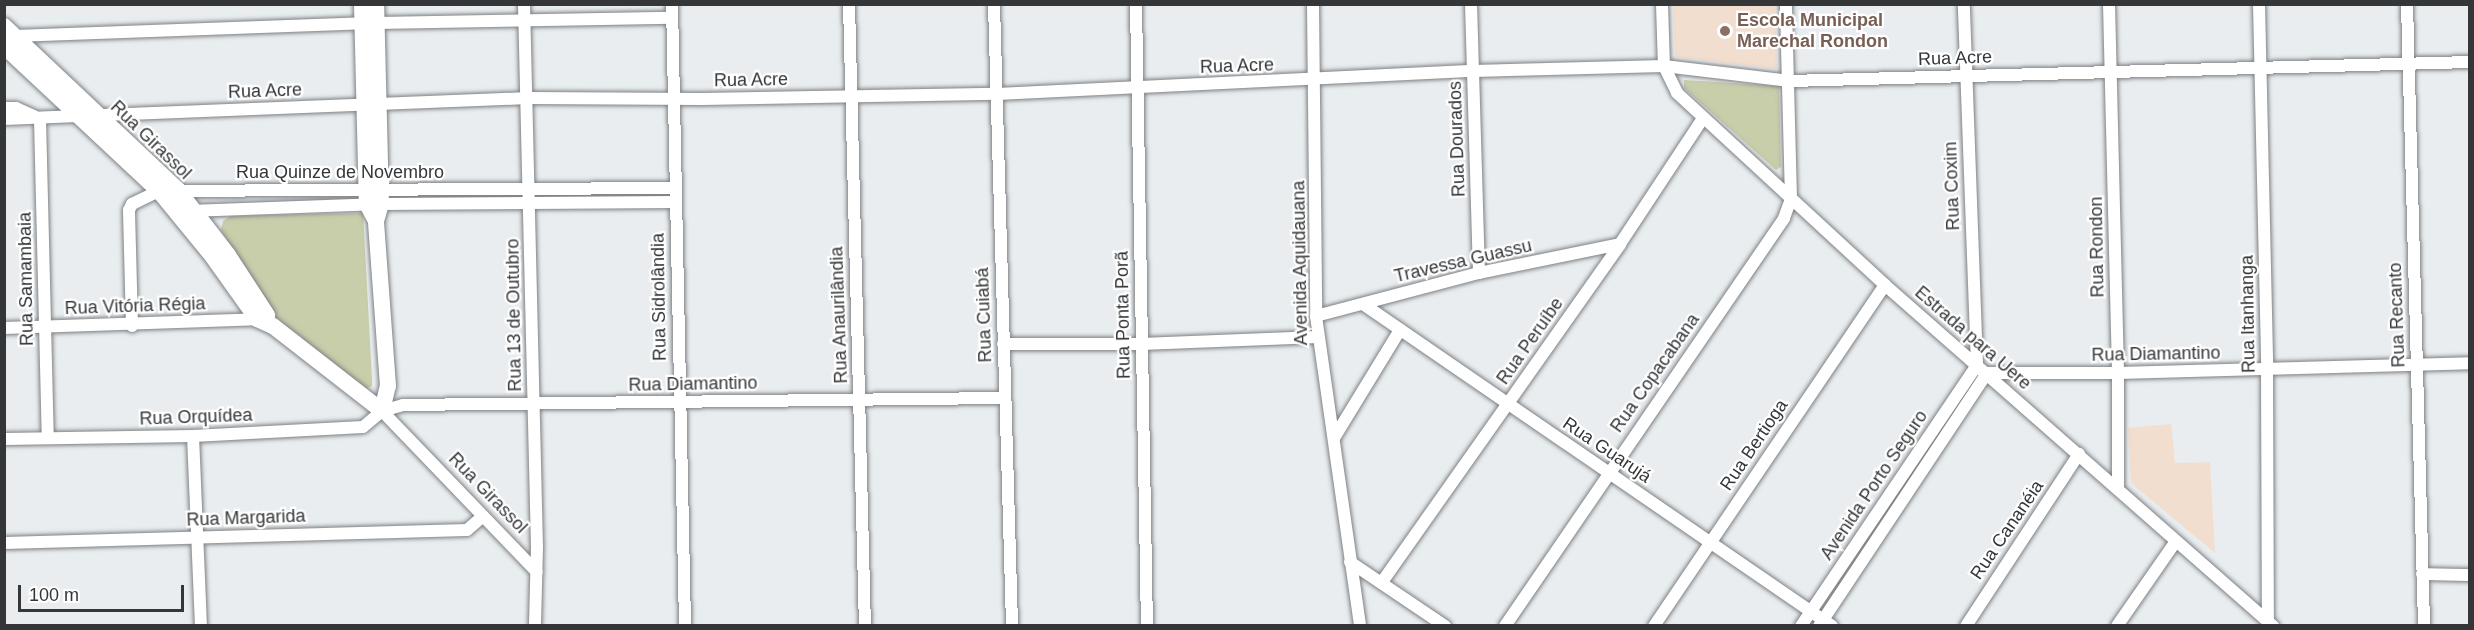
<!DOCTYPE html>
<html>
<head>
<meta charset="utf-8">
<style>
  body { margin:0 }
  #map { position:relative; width:2474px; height:630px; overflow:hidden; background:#e9edf0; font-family:Helvetica,sans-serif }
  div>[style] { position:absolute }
  .education>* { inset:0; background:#f2decf }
  .green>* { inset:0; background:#c8cdaa }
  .roads { filter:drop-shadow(0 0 2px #7e8184) drop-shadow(0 0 2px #7e8184) }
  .street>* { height:12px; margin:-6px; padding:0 6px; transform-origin:6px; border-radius:6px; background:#fff }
  .secondary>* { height:16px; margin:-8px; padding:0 8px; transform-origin:8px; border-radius:8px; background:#fff }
  .dots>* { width:16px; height:16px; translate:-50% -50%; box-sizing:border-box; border:3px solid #fff; border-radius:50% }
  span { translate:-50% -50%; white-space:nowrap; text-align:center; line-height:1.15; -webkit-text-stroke:4.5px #fff; paint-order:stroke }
  .education-label { font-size:18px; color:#785e54; font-weight:700 }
  .left { translate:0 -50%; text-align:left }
  .street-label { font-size:18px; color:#353638 }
  .frame { position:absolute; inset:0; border:6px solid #353638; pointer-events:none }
  .scale { position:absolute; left:18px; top:585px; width:166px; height:27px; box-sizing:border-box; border:3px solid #353638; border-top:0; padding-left:8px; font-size:18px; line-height:21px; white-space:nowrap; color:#353638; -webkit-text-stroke:4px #fff; paint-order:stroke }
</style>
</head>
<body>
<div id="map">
  <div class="education">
    <i style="clip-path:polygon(1673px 5px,1775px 5px,1777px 69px,1675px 57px)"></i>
    <i style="clip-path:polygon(2171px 424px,2175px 463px,2210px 462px,2215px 553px,2131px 483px,2128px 428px)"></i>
  </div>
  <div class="green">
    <i style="clip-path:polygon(1684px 80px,1779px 86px,1781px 167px,1776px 170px,1684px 88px)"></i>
    <i style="clip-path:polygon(363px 213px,372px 379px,372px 386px,365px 389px,273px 315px,221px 230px,223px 221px,230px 216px)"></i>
  </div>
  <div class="roads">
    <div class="street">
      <i style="left:524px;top:4px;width:543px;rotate:88.63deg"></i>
      <i style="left:537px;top:547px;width:79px;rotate:91.5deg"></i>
      <i style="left:672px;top:4px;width:622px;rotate:88.8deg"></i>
      <i style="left:849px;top:4px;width:622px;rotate:88.53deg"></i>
      <i style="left:994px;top:4px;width:622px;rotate:88.34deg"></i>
      <i style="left:1136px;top:4px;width:622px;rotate:88.99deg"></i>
      <i style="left:1313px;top:4px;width:312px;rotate:89.4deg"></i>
      <i style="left:1316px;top:316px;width:313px;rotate:81.9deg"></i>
      <i style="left:1471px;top:4px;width:269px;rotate:88.3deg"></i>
      <i style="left:1662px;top:4px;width:62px;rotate:88.2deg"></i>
      <i style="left:1664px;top:66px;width:30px;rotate:64deg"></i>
      <i style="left:1677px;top:93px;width:283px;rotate:42.7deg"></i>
      <i style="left:1885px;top:285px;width:517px;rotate:41.31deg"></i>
      <i style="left:2109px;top:4px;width:369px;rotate:88.6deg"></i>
      <i style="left:2118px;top:373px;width:115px;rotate:90deg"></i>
      <i style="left:2259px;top:4px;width:366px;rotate:88.7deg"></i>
      <i style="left:2267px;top:370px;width:255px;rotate:89.8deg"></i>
      <i style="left:2407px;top:4px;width:622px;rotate:88.43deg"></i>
      <i style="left:14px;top:36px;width:363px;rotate:-2.1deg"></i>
      <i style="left:377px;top:23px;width:295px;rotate:-1deg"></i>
      <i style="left:4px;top:108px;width:12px"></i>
      <i style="left:16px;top:108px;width:20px;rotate:24deg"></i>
      <i style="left:4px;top:119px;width:524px;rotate:-2.29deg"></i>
      <i style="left:528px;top:98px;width:174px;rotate:0.3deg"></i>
      <i style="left:702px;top:99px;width:295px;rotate:-1deg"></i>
      <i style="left:997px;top:94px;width:477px;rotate:-2.8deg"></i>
      <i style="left:1473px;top:71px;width:191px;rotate:-1.5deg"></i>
      <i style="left:1664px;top:66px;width:127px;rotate:6.8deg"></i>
      <i style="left:1790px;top:81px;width:680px;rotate:-1.6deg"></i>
      <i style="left:40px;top:119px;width:319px;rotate:88.6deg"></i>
      <i style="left:189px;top:211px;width:192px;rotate:-2.1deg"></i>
      <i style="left:381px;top:204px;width:294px;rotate:-0.4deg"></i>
      <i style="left:1363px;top:304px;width:569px;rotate:34.47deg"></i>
      <i style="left:1316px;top:316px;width:169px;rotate:-14.8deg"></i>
      <i style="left:1479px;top:273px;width:144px;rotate:-11.6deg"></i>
      <i style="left:132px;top:326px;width:116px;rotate:-91.5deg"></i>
      <i style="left:129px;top:210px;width:7px;rotate:-63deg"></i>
      <i style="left:132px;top:204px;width:30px;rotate:-26deg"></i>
      <i style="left:159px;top:191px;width:516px;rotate:-0.33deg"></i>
      <i style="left:4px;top:328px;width:253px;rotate:-2deg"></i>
      <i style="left:257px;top:319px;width:7px;rotate:-34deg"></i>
      <i style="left:1003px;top:344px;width:138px"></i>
      <i style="left:1141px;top:344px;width:177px;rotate:-2.3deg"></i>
      <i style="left:382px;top:411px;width:223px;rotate:46.1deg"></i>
      <i style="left:193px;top:436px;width:190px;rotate:87.6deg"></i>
      <i style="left:1334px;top:438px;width:127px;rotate:-58.6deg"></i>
      <i style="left:4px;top:439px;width:189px;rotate:-0.9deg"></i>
      <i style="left:193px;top:436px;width:170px;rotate:-3deg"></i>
      <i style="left:363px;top:427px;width:25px;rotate:-40deg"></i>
      <i style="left:382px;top:411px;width:22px;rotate:-16deg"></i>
      <i style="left:403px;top:405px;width:602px;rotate:-0.67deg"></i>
      <i style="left:4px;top:543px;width:463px;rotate:-1.6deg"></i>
      <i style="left:467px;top:530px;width:21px;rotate:-41deg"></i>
      <i style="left:1350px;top:562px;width:115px;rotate:34deg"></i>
      <i style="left:2422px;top:574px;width:48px;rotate:1.2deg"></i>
      <i style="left:1382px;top:582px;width:413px;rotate:-54.8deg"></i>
      <i style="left:1620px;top:244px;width:151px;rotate:-56.6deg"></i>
      <i style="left:1505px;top:626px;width:494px;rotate:-55.6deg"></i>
      <i style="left:1784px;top:218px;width:20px;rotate:-70deg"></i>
      <i style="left:1791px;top:199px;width:195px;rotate:-91.5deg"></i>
      <i style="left:1654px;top:626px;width:412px;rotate:-55.9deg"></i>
      <i style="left:1801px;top:626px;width:315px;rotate:-56deg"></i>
      <i style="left:1977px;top:365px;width:361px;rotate:-92.1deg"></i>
      <i style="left:1819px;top:626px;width:304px;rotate:-56.4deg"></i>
      <i style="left:1987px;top:373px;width:131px"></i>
      <i style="left:2118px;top:373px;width:352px;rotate:-1.6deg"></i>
      <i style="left:1966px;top:626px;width:206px;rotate:-56.7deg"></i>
      <i style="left:2117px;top:626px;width:103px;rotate:-55.2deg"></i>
    </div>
    <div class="secondary">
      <i style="left:362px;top:4px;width:200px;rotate:88.6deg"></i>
      <i style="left:367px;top:204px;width:19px;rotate:62deg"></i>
      <i style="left:4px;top:26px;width:238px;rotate:43.3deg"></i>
      <i style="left:177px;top:189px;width:83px;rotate:52.3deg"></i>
      <i style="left:228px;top:255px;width:72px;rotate:57deg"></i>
      <i style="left:4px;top:46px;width:212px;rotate:43.1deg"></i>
      <i style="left:159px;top:191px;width:85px;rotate:50.7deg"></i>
      <i style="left:213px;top:257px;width:76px;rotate:54.6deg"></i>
      <i style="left:257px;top:319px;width:17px;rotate:24deg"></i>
      <i style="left:273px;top:326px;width:138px;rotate:37.9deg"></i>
      <i style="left:382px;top:411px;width:26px;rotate:-77deg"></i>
      <i style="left:388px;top:386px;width:165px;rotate:-94.2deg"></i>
      <i style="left:376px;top:221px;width:18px;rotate:-74deg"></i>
      <i style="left:381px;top:204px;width:200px;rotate:-91.4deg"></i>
    </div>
  </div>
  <div class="dots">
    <i style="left:1725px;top:31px;background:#8d6e63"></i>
  </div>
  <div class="education-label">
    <span class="left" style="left:1737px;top:31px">Escola Municipal<br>Marechal Rondon</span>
  </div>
  <div class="street-label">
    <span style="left:1955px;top:58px;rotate:-2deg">Rua Acre</span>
    <span style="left:1237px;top:66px;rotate:-2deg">Rua Acre</span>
    <span style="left:751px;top:80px;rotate:-1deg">Rua Acre</span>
    <span style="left:265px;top:91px;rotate:-2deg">Rua Acre</span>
    <span style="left:1457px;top:139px;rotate:-92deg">Rua Dourados</span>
    <span style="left:151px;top:140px;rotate:44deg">Rua Girassol</span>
    <span style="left:340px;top:172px">Rua Quinze de Novembro</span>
    <span style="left:1952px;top:186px;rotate:-92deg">Rua Coxim</span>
    <span style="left:2097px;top:247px;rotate:-91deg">Rua Rondon</span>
    <span style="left:1463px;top:261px;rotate:-13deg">Travessa Guassu</span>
    <span style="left:1300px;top:263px;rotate:-91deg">Avenida Aquidauana</span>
    <span style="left:26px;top:279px;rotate:-91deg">Rua Samambaia</span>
    <span style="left:659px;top:297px;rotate:-91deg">Rua Sidrolândia</span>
    <span style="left:135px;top:306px;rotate:-2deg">Rua Vitória Régia</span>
    <span style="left:2248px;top:314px;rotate:-91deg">Rua Itanhanga</span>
    <span style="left:514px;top:315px;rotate:-91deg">Rua 13 de Outubro</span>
    <span style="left:839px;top:315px;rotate:-92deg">Rua Anaurilândia</span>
    <span style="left:984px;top:315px;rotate:-92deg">Rua Cuiabá</span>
    <span style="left:1123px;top:315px;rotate:-91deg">Rua Ponta Porã</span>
    <span style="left:2397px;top:315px;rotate:-92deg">Rua Recanto</span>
    <span style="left:1973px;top:338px;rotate:41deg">Estrada para Uere</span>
    <span style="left:1530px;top:341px;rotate:-55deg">Rua Peruíbe</span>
    <span style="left:2156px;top:354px;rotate:-1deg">Rua Diamantino</span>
    <span style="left:1655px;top:373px;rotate:-55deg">Rua Copacabana</span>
    <span style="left:693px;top:384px;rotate:-1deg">Rua Diamantino</span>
    <span style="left:196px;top:417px;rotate:-2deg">Rua Orquídea</span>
    <span style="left:1754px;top:445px;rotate:-56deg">Rua Bertioga</span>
    <span style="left:1607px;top:450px;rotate:34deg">Rua Guarujá</span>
    <span style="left:1874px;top:485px;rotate:-56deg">Avenida Porto Seguro</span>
    <span style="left:488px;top:493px;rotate:46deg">Rua Girassol</span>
    <span style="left:246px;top:518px;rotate:-2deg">Rua Margarida</span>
    <span style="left:2007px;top:530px;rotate:-56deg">Rua Cananéia</span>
  </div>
  <div class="frame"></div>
  <div class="scale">100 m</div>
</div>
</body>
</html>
